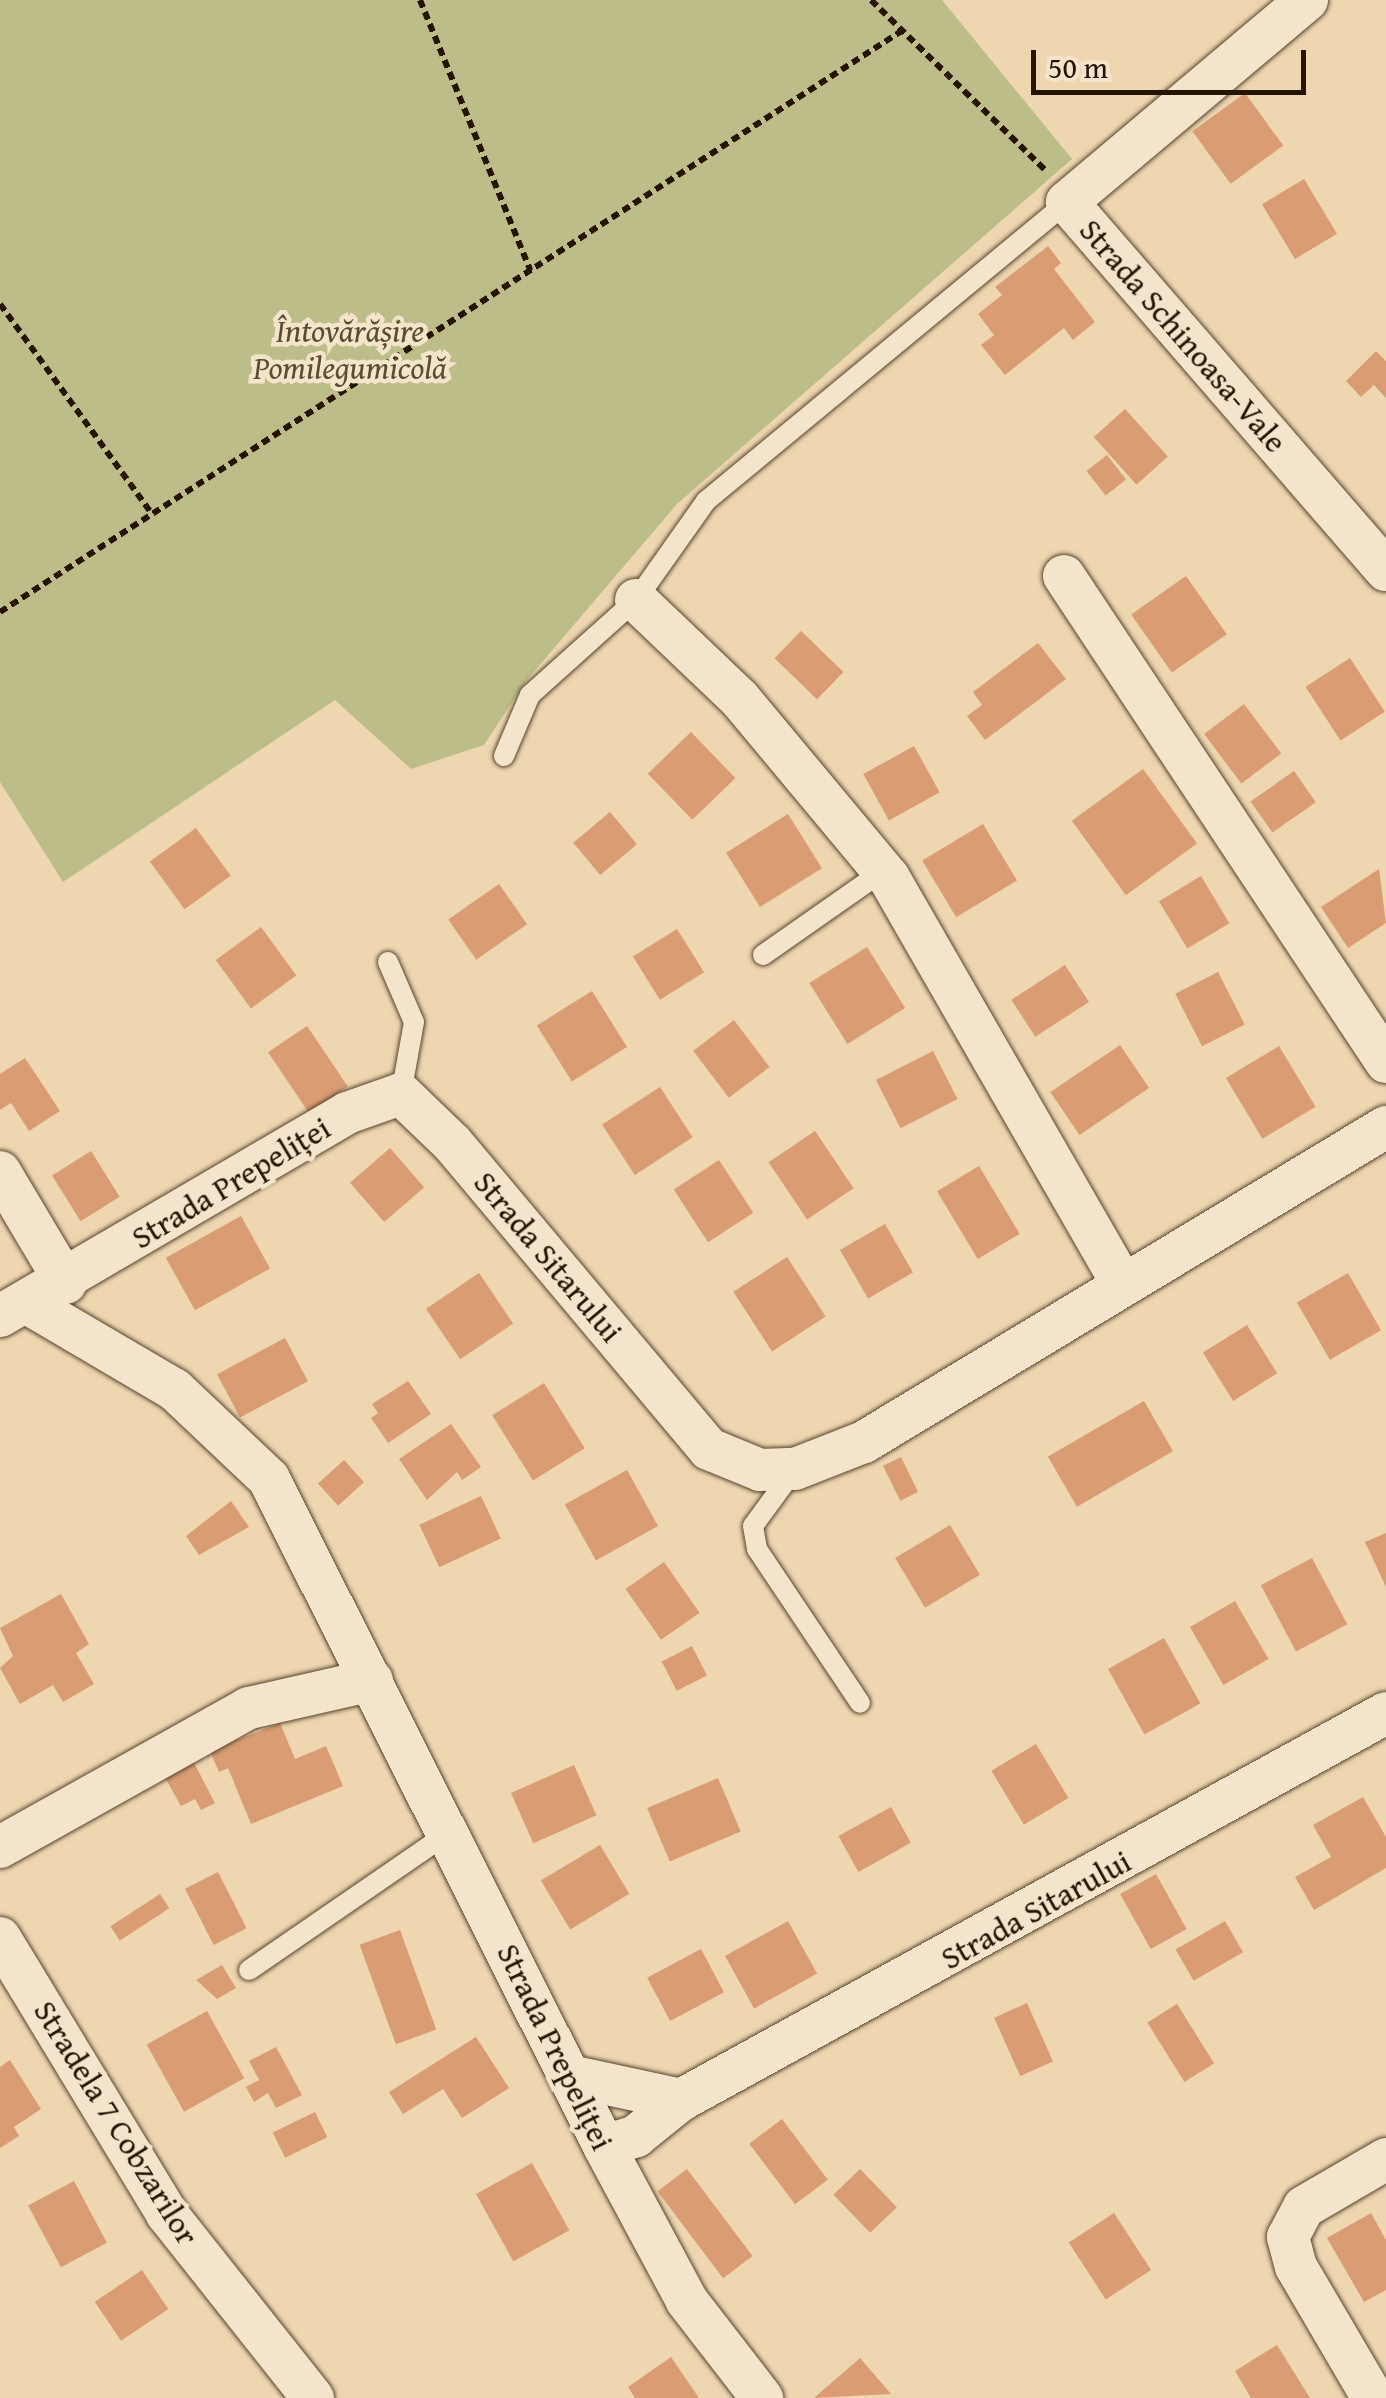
<!DOCTYPE html>
<html>
<head>
<meta charset="utf-8">
<style>
  body { margin:0 }
  #map { position:relative; width:1386px; height:2398px; overflow:hidden; background:#eed6b0; font-family:"Gentium Book Plus",serif }
  div>[style] { position:absolute }
  .green>* { inset:0; background:#bcbd88 }
  .building>* { inset:0; background:#da9c73; transform-origin:0 0 }
  .path>* { height:6px; margin-top:-3px; transform-origin:0; background:repeating-linear-gradient(90deg,#241401 0 8px,transparent 0 13px) }
  .roads { filter:drop-shadow(0 0 2px #56442d) drop-shadow(0 0 2px #56442d) }
  .service>* { height:20px; margin:-10px; padding:0 10px; transform-origin:10px; border-radius:10px; background:#f4e4cc }
  .minor>* { height:42px; margin:-21px; padding:0 21px; transform-origin:21px; border-radius:21px; background:#f4e4cc }
  span { translate:-50% -50%; white-space:nowrap; text-align:center; line-height:1.15; -webkit-text-stroke:9px #f4e4cc; paint-order:stroke }
  .park-label { font-size:32px; color:#594f30; font-style:italic }
  .street-label { font-size:32px; color:#241401 }
  .scale { position:absolute; left:1031px; top:50px; width:275px; height:45px; box-sizing:border-box; border:5px solid #241401; border-top:0; padding-left:12px; font-size:30px; line-height:35px; white-space:nowrap; color:#241401; -webkit-text-stroke:8px #f4e4cc; paint-order:stroke }
</style>
</head>
<body>
<div id="map">
  <div class="green">
    <i style="clip-path:polygon(0 0,942px 0,1072px 159px,677px 504px,526px 681px,484px 745px,411px 769px,335px 700px,63px 882px,0 782px)"></i>
  </div>
  <div class="building">
    <i style="left:1245px;top:93px;width:65px;height:65px;rotate:54deg"></i>
    <i style="left:1304px;top:179px;width:64px;height:49px;rotate:59deg"></i>
    <i style="clip-path:polygon(1048px 246px,1061px 263px,1054px 269px,1095px 322px,1073px 340px,1064px 328px,1005px 375px,981px 345px,994px 335px,978px 314px,1002px 295px,995px 287px)"></i>
    <i style="clip-path:polygon(1376px 351px,1386px 361px,1386px 398px,1374px 385px,1361px 397px,1346px 381px)"></i>
    <i style="left:1125px;top:409px;width:64px;height:42px;rotate:48deg"></i>
    <i style="left:1107px;top:455px;width:31px;height:26px;rotate:52deg"></i>
    <i style="left:1186px;top:576px;width:71px;height:67px;rotate:55deg"></i>
    <i style="left:801px;top:631px;width:59px;height:38px;rotate:44deg"></i>
    <i style="clip-path:polygon(1038px 643px,1066px 679px,985px 740px,967px 716px,982px 705px,973px 692px)"></i>
    <i style="left:1350px;top:658px;width:64px;height:53px;rotate:57deg"></i>
    <i style="left:1244px;top:704px;width:62px;height:50px;rotate:53deg"></i>
    <i style="left:691px;top:732px;width:64px;height:60px;rotate:46deg"></i>
    <i style="left:914px;top:746px;width:53px;height:58px;rotate:61deg"></i>
    <i style="left:1143px;top:769px;width:92px;height:88px;rotate:54deg"></i>
    <i style="left:1294px;top:771px;width:38px;height:53px;rotate:55deg"></i>
    <i style="left:610px;top:812px;width:42px;height:48px;rotate:50deg"></i>
    <i style="left:788px;top:814px;width:64px;height:73px;rotate:58deg"></i>
    <i style="left:983px;top:824px;width:66px;height:71px;rotate:59deg"></i>
    <i style="left:196px;top:828px;width:59px;height:57px;rotate:54deg"></i>
    <i style="clip-path:polygon(1379px 869px,1386px 923px,1348px 948px,1321px 907px)"></i>
    <i style="left:1201px;top:876px;width:55px;height:49px;rotate:59deg"></i>
    <i style="left:499px;top:884px;width:49px;height:62px;rotate:55deg"></i>
    <i style="left:261px;top:927px;width:60px;height:56px;rotate:54deg"></i>
    <i style="left:677px;top:929px;width:51px;height:52px;rotate:58deg"></i>
    <i style="left:867px;top:947px;width:72px;height:68px;rotate:58deg"></i>
    <i style="left:1065px;top:965px;width:44px;height:64px;rotate:57deg"></i>
    <i style="left:1218px;top:972px;width:59px;height:48px;rotate:63deg"></i>
    <i style="left:592px;top:991px;width:66px;height:65px;rotate:58deg"></i>
    <i style="left:734px;top:1020px;width:59px;height:51px;rotate:53deg"></i>
    <i style="left:307px;top:1026px;width:73px;height:47px;rotate:56deg"></i>
    <i style="left:1120px;top:1045px;width:52px;height:84px;rotate:56deg"></i>
    <i style="left:1279px;top:1046px;width:71px;height:62px;rotate:59deg"></i>
    <i style="left:933px;top:1051px;width:54px;height:64px;rotate:63deg"></i>
    <i style="clip-path:polygon(25px 1058px,60px 1111px,29px 1131px,11px 1103px,0 1110px,0 1074px)"></i>
    <i style="left:660px;top:1087px;width:60px;height:69px;rotate:57deg"></i>
    <i style="left:815px;top:1131px;width:69px;height:56px;rotate:56deg"></i>
    <i style="left:390px;top:1148px;width:52px;height:53px;rotate:49deg"></i>
    <i style="left:91px;top:1151px;width:54px;height:46px;rotate:58deg"></i>
    <i style="left:719px;top:1160px;width:63px;height:54px;rotate:57deg"></i>
    <i style="left:979px;top:1166px;width:79px;height:49px;rotate:59deg"></i>
    <i style="left:241px;top:1216px;width:60px;height:86px;rotate:61deg"></i>
    <i style="left:885px;top:1224px;width:56px;height:52px;rotate:60deg"></i>
    <i style="left:787px;top:1257px;width:71px;height:64px;rotate:57deg"></i>
    <i style="left:479px;top:1273px;width:61px;height:64px;rotate:56deg"></i>
    <i style="left:1348px;top:1273px;width:66px;height:59px;rotate:60deg"></i>
    <i style="left:1247px;top:1325px;width:57px;height:52px;rotate:58deg"></i>
    <i style="left:285px;top:1338px;width:49px;height:77px;rotate:62deg"></i>
    <i style="clip-path:polygon(408px 1381px,431px 1414px,388px 1443px,371px 1418px,378px 1413px,372px 1404px)"></i>
    <i style="left:544px;top:1383px;width:77px;height:61px;rotate:58deg"></i>
    <i style="left:1144px;top:1401px;width:58px;height:111px;rotate:60deg"></i>
    <i style="clip-path:polygon(451px 1424px,481px 1467px,462px 1480px,457px 1472px,427px 1500px,399px 1459px)"></i>
    <i style="left:901px;top:1457px;width:39px;height:20px;rotate:64deg"></i>
    <i style="left:344px;top:1460px;width:30px;height:35px;rotate:48deg"></i>
    <i style="left:627px;top:1470px;width:64px;height:71px;rotate:61deg"></i>
    <i style="left:481px;top:1496px;width:47px;height:68px;rotate:65deg"></i>
    <i style="clip-path:polygon(231px 1501px,249px 1527px,199px 1555px,186px 1536px)"></i>
    <i style="left:950px;top:1525px;width:58px;height:64px;rotate:59deg"></i>
    <i style="clip-path:polygon(1386px 1533px,1386px 1587px,1365px 1542px)"></i>
    <i style="left:1312px;top:1558px;width:75px;height:58px;rotate:62deg"></i>
    <i style="left:664px;top:1562px;width:62px;height:47px;rotate:55deg"></i>
    <i style="clip-path:polygon(61px 1594px,89px 1644px,76px 1653px,94px 1684px,63px 1702px,53px 1685px,20px 1704px,0 1668px,13px 1656px,0 1628px)"></i>
    <i style="left:1235px;top:1601px;width:67px;height:52px;rotate:60deg"></i>
    <i style="left:1164px;top:1638px;width:75px;height:64px;rotate:61deg"></i>
    <i style="left:692px;top:1646px;width:33px;height:34px;rotate:63deg"></i>
    <i style="clip-path:polygon(280px 1723px,295px 1759px,326px 1746px,343px 1786px,251px 1824px,228px 1768px,219px 1772px,210px 1751px)"></i>
    <i style="left:1036px;top:1744px;width:63px;height:52px;rotate:59deg"></i>
    <i style="clip-path:polygon(192px 1759px,215px 1803px,201px 1810px,195px 1799px,181px 1806px,163px 1774px)"></i>
    <i style="left:574px;top:1765px;width:55px;height:69px;rotate:66deg"></i>
    <i style="left:718px;top:1778px;width:58px;height:77px;rotate:67deg"></i>
    <i style="clip-path:polygon(1363px 1797px,1386px 1837px,1386px 1868px,1314px 1910px,1295px 1877px,1331px 1857px,1313px 1825px)"></i>
    <i style="left:891px;top:1807px;width:41px;height:60px;rotate:61deg"></i>
    <i style="left:600px;top:1845px;width:57px;height:69px;rotate:59deg"></i>
    <i style="left:218px;top:1872px;width:63px;height:37px;rotate:63deg"></i>
    <i style="left:1156px;top:1874px;width:63px;height:41px;rotate:61deg"></i>
    <i style="left:160px;top:1894px;width:17px;height:59px;rotate:57deg"></i>
    <i style="left:788px;top:1921px;width:60px;height:72px;rotate:61deg"></i>
    <i style="left:1225px;top:1921px;width:36px;height:57px;rotate:60deg"></i>
    <i style="left:400px;top:1930px;width:106px;height:43px;rotate:70deg"></i>
    <i style="left:701px;top:1949px;width:49px;height:61px;rotate:62deg"></i>
    <i style="clip-path:polygon(222px 1965px,236px 1988px,217px 1999px,196px 1980px)"></i>
    <i style="left:1027px;top:2003px;width:64px;height:36px;rotate:66deg"></i>
    <i style="left:1177px;top:2004px;width:70px;height:35px;rotate:58deg"></i>
    <i style="left:207px;top:2011px;width:77px;height:69px;rotate:61deg"></i>
    <i style="clip-path:polygon(476px 2037px,509px 2088px,462px 2118px,443px 2089px,403px 2114px,389px 2092px)"></i>
    <i style="clip-path:polygon(276px 2047px,302px 2095px,276px 2108px,268px 2093px,254px 2102px,246px 2087px,259px 2080px,249px 2061px)"></i>
    <i style="clip-path:polygon(10px 2060px,41px 2109px,14px 2127px,19px 2136px,0 2148px,0 2067px)"></i>
    <i style="left:315px;top:2112px;width:28px;height:47px;rotate:64deg"></i>
    <i style="left:782px;top:2119px;width:76px;height:41px;rotate:53deg"></i>
    <i style="left:532px;top:2163px;width:77px;height:64px;rotate:61deg"></i>
    <i style="left:687px;top:2169px;width:109px;height:37px;rotate:53deg"></i>
    <i style="left:860px;top:2169px;width:53px;height:37px;rotate:46deg"></i>
    <i style="left:74px;top:2181px;width:70px;height:52px;rotate:62deg"></i>
    <i style="left:1114px;top:2213px;width:68px;height:54px;rotate:57deg"></i>
    <i style="clip-path:polygon(1371px 2213px,1386px 2240px,1386px 2290px,1364px 2302px,1327px 2238px)"></i>
    <i style="left:142px;top:2270px;width:47px;height:57px;rotate:56deg"></i>
    <i style="clip-path:polygon(1277px 2345px,1310px 2398px,1251px 2398px,1235px 2371px)"></i>
    <i style="clip-path:polygon(671px 2357px,699px 2398px,635px 2398px,628px 2387px)"></i>
    <i style="clip-path:polygon(860px 2358px,891px 2394px,814px 2398px)"></i>
  </div>
  <div class="path">
    <i style="left:420px;top:0;width:292px;rotate:67.8deg"></i>
    <i style="left:871px;top:0;width:246px;rotate:44.3deg"></i>
    <i style="left:0;top:304px;width:259px;rotate:54.1deg"></i>
    <i style="left:0;top:612px;width:1074px;rotate:-32.8deg"></i>
  </div>
  <div class="roads">
    <div class="service">
      <i style="left:504px;top:756px;width:66px;rotate:-66.9deg"></i>
      <i style="left:530px;top:695px;width:142px;rotate:-41.9deg"></i>
      <i style="left:636px;top:600px;width:121px;rotate:-54.7deg"></i>
      <i style="left:706px;top:501px;width:469px;rotate:-39.6deg"></i>
      <i style="left:763px;top:955px;width:146px;rotate:-35deg"></i>
      <i style="left:388px;top:962px;width:65px;rotate:66.6deg"></i>
      <i style="left:414px;top:1022px;width:73px;rotate:100.2deg"></i>
      <i style="left:794px;top:1470px;width:69px;rotate:126.2deg"></i>
      <i style="left:753px;top:1526px;width:23px;rotate:80deg"></i>
      <i style="left:757px;top:1549px;width:185px;rotate:56.2deg"></i>
      <i style="left:249px;top:1970px;width:242px;rotate:-34.5deg"></i>
    </div>
    <div class="minor">
      <i style="left:1307px;top:0;width:314px;rotate:139.9deg"></i>
      <i style="left:1067px;top:202px;width:487px;rotate:49.1deg"></i>
      <i style="left:1064px;top:576px;width:583px;rotate:56.47deg"></i>
      <i style="left:636px;top:600px;width:142px;rotate:43.6deg"></i>
      <i style="left:739px;top:698px;width:234px;rotate:50.2deg"></i>
      <i style="left:889px;top:878px;width:466px;rotate:60.1deg"></i>
      <i style="left:0;top:1172px;width:129px;rotate:59.3deg"></i>
      <i style="left:27px;top:1303px;width:172px;rotate:30.4deg"></i>
      <i style="left:175px;top:1390px;width:129px;rotate:43.4deg"></i>
      <i style="left:269px;top:1479px;width:746px;rotate:63.33deg"></i>
      <i style="left:604px;top:2146px;width:176px;rotate:61.8deg"></i>
      <i style="left:687px;top:2301px;width:123px;rotate:52.3deg"></i>
      <i style="left:0;top:1316px;width:402px;rotate:-30.3deg"></i>
      <i style="left:347px;top:1113px;width:57px;rotate:-19.4deg"></i>
      <i style="left:401px;top:1094px;width:72px;rotate:43.9deg"></i>
      <i style="left:453px;top:1144px;width:398px;rotate:50deg"></i>
      <i style="left:709px;top:1449px;width:55px;rotate:22.4deg"></i>
      <i style="left:760px;top:1470px;width:35px;rotate:-2deg"></i>
      <i style="left:795px;top:1469px;width:74px;rotate:-21.4deg"></i>
      <i style="left:864px;top:1442px;width:610px;rotate:-31.11deg"></i>
      <i style="left:0;top:1847px;width:285px;rotate:-29.2deg"></i>
      <i style="left:249px;top:1708px;width:126px;rotate:-12.8deg"></i>
      <i style="left:0;top:1938px;width:323px;rotate:58.8deg"></i>
      <i style="left:167px;top:2214px;width:235px;rotate:51.6deg"></i>
      <i style="left:570px;top:2076px;width:114px;rotate:12.2deg"></i>
      <i style="left:604px;top:2146px;width:34px;rotate:-17deg"></i>
      <i style="left:636px;top:2136px;width:58px;rotate:-38.7deg"></i>
      <i style="left:681px;top:2100px;width:804px;rotate:-28.76deg"></i>
      <i style="left:1373px;top:2398px;width:152px;rotate:-120.4deg"></i>
      <i style="left:1296px;top:2267px;width:31px;rotate:-105deg"></i>
      <i style="left:1288px;top:2237px;width:34px;rotate:-62deg"></i>
      <i style="left:1304px;top:2207px;width:95px;rotate:-30.3deg"></i>
    </div>
  </div>
  <div class="park-label">
    <span style="left:350px;top:350px">Întovărășire<br>Pomilegumicolă</span>
  </div>
  <div class="street-label">
    <span style="left:1183px;top:336px;rotate:49deg">Strada Schinoasa-Vale</span>
    <span style="left:231px;top:1183px;rotate:-31deg">Strada Prepeliței</span>
    <span style="left:548px;top:1257px;rotate:50deg">Strada Sitarului</span>
    <span style="left:1036px;top:1910px;rotate:-29deg">Strada Sitarului</span>
    <span style="left:555px;top:2047px;rotate:64deg">Strada Prepeliței</span>
    <span style="left:116px;top:2123px;rotate:58deg">Stradela 7 Cobzarilor</span>
  </div>
  <div class="scale">50 m</div>
</div>
</body>
</html>
